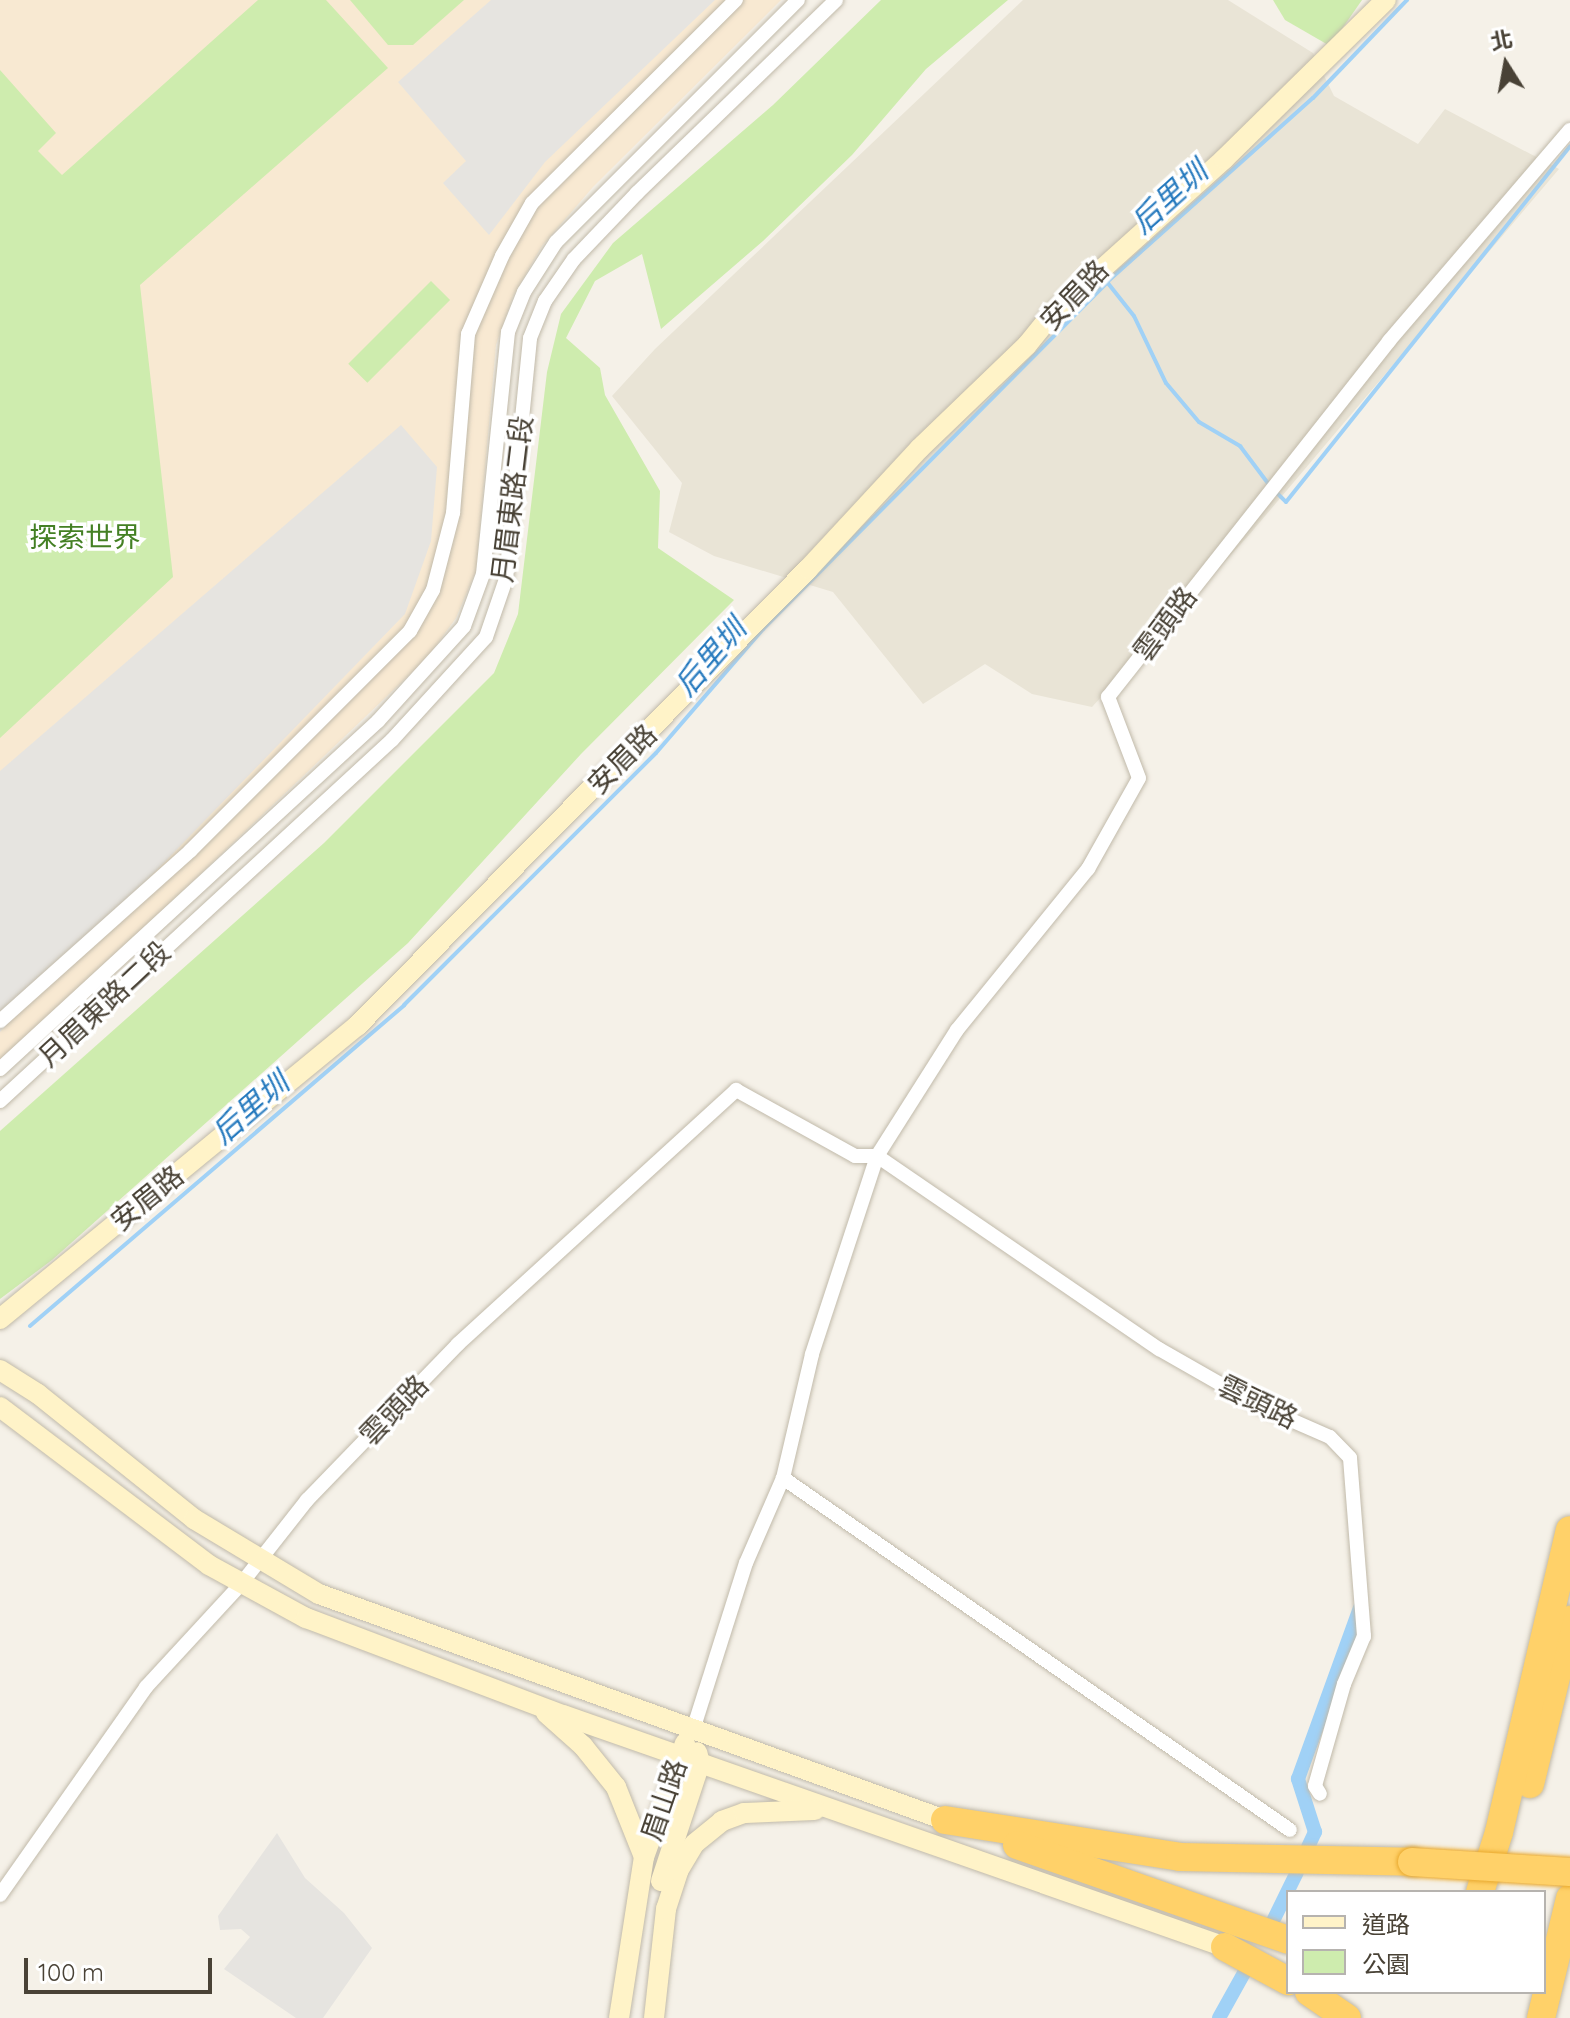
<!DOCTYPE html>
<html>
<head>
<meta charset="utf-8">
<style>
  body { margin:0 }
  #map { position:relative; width:1570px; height:2018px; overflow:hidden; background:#f5f1e8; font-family:Quicksand,"Noto Sans TC",sans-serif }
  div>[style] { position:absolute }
  .residential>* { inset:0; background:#e9e4d6 }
  .commercial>* { inset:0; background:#f8e9d2 }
  .green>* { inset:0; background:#ceecae; transform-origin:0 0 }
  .parking>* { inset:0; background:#e6e4e0 }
  .stream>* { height:4px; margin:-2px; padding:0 2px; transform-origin:2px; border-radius:2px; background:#a0d1f6 }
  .canal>* { height:14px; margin:-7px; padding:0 7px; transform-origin:7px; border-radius:7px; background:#a0d1f6 }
  .roads { filter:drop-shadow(0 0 2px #c1baaa) drop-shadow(0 0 2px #c1baaa) }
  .street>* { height:14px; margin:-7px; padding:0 7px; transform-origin:7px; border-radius:7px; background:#fff }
  .secondary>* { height:20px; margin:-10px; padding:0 10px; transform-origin:10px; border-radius:10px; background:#fff3c8 }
  .highway>* { height:28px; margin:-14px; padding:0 14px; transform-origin:14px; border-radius:14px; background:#ffd169 }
  .bridges { filter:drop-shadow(0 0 2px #e9a92e) drop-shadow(0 0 2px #e9a92e) }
  .highway-bridge>* { height:28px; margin:-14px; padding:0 14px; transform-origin:14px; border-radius:14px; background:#ffd169 }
  span { translate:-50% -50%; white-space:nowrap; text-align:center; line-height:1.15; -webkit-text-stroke:7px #fff; paint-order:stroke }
  .street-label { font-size:28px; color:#494236 }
  .park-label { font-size:28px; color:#448024 }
  .water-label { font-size:30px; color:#267abe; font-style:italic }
  .legend { position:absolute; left:1286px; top:1890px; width:260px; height:104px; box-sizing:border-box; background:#fff; border:2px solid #b6b3af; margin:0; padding:10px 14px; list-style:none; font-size:24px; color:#494236 }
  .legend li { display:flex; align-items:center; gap:16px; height:40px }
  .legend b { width:40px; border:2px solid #b6b3af }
  .north { position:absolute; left:1466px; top:24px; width:80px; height:80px; -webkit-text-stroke:6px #fff; paint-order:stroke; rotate:349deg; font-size:22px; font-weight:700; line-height:32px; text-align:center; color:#494236 }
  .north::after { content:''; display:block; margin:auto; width:28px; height:36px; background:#494236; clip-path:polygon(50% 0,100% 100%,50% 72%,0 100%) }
  .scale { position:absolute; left:24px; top:1958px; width:188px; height:36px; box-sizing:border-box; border:4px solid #494236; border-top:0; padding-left:10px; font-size:24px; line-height:28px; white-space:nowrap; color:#494236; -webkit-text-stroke:6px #fff; paint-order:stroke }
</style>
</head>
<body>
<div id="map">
  <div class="residential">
    <i style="clip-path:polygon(1023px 0,1228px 0,1313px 53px,1334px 96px,1418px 144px,1445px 109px,1559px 169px,1249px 535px,1092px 707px,1032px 694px,985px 664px,923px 704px,833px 592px,714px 556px,669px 532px,682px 483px,612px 396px,655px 349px)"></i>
  </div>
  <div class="commercial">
    <i style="clip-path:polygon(0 0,781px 0,593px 187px,542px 246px,513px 296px,496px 345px,476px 571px,456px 618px,427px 658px,0 1065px)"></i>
  </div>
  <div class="green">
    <i style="clip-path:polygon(258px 0,326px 0,388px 68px,140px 285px,173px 577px,0 738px,0 70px,56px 133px,38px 151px,62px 175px)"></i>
    <i style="clip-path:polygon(350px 0,464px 0,413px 45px,388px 45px)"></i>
    <i style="clip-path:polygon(881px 0,1008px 0,926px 69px,852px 155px,763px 241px,661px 329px,642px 254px,595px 281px,566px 338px,600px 368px,605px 395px,660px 491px,658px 548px,734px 600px,581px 754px,408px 943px,52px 1260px,0 1299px,0 1131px,324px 843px,494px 673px,518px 614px,547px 372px,561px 314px,613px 243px,773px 105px)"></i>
    <i style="clip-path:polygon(1273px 0,1362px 0,1330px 46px,1285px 20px)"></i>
    <i style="left:431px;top:281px;width:27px;height:117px;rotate:45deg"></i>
  </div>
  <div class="parking">
    <i style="clip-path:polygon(491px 0,715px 0,545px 162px,489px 235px,443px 183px,466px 161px,398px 82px)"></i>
    <i style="clip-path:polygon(401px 425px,437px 467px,431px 541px,405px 614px,0 1032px,0 771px)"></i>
    <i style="clip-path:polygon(277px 1833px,305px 1878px,344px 1913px,372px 1948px,323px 2018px,296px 2018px,224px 1969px,250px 1937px,241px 1929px,220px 1930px,218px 1916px)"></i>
  </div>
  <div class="stream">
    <i style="left:1107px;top:282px;width:43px;rotate:51.5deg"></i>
    <i style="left:1134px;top:316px;width:74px;rotate:64.5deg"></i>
    <i style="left:1166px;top:383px;width:51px;rotate:49.8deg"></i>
    <i style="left:1199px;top:422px;width:48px;rotate:30.3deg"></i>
    <i style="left:1240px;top:446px;width:50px;rotate:53.1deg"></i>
    <i style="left:1276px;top:492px;width:14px;rotate:45deg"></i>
    <i style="left:1286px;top:502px;width:455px;rotate:-51.4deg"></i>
    <i style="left:30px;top:1326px;width:493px;rotate:-40.6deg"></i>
    <i style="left:404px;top:1005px;width:356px;rotate:-45deg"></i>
    <i style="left:656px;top:753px;width:164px;rotate:-49.2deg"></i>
    <i style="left:763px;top:629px;width:489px;rotate:-45.2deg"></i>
    <i style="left:1107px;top:282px;width:276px;rotate:-41.8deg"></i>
    <i style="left:1313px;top:98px;width:136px;rotate:-46.2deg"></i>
  </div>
  <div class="canal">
    <i style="left:1308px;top:1847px;width:17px;rotate:-65deg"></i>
    <i style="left:1315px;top:1832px;width:56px;rotate:-107.8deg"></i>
    <i style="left:1298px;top:1779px;width:182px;rotate:-70.1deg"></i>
    <i style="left:1274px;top:1919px;width:52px;rotate:-63.9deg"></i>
    <i style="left:1219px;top:2018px;width:51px;rotate:-60.9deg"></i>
  </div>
  <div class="roads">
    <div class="street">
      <i style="left:0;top:1021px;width:255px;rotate:-41.8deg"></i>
      <i style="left:190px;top:851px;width:311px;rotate:-45deg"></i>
      <i style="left:410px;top:631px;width:47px;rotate:-60.7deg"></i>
      <i style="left:433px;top:590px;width:80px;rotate:-75.4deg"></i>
      <i style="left:453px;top:513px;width:180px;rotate:-85.2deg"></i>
      <i style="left:468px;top:334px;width:85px;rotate:-66.4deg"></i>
      <i style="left:502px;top:256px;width:61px;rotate:-60.5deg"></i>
      <i style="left:532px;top:203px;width:288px;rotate:-44.9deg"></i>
      <i style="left:0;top:1069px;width:514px;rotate:-42.63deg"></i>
      <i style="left:378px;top:721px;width:128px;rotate:-47.8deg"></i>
      <i style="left:464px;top:626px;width:55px;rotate:-69.9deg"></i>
      <i style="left:483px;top:574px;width:243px;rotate:-84.1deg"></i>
      <i style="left:508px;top:332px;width:43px;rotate:-68.2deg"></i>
      <i style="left:524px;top:292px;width:59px;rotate:-57.4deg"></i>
      <i style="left:556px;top:242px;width:342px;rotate:-45deg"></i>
      <i style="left:0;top:1101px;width:533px;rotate:-42.64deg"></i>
      <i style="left:392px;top:740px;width:139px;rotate:-47.6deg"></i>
      <i style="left:486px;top:637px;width:61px;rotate:-71deg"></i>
      <i style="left:506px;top:579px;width:242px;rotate:-84.3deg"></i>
      <i style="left:530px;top:338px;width:40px;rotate:-68deg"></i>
      <i style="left:545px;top:301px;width:51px;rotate:-55.4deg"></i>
      <i style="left:574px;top:259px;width:91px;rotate:-46.3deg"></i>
      <i style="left:637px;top:193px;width:277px;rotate:-44.1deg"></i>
      <i style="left:783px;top:1478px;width:617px;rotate:34.77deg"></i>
      <i style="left:692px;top:1733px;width:178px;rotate:-72.4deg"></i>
      <i style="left:746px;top:1563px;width:93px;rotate:-66.5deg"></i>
      <i style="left:783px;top:1478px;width:127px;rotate:-76.8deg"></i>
      <i style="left:812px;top:1354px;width:208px;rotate:-71.8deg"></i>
      <i style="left:877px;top:1156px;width:149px;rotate:-57.6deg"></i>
      <i style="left:957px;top:1030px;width:208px;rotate:-50.9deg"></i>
      <i style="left:1088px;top:869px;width:104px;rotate:-60.7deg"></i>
      <i style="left:1139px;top:778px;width:87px;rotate:-110.9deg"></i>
      <i style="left:1108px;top:697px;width:454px;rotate:-51.7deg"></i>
      <i style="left:1389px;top:341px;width:278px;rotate:-49.4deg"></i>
      <i style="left:0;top:1895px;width:254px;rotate:-54.9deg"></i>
      <i style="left:146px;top:1687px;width:140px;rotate:-47.3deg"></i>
      <i style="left:241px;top:1584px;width:107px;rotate:-51.8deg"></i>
      <i style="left:307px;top:1500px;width:217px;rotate:-45.9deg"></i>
      <i style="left:458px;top:1344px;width:377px;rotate:-42.4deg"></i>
      <i style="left:736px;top:1090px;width:136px;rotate:29deg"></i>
      <i style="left:855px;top:1156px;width:22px"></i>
      <i style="left:877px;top:1156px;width:342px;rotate:34.4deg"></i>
      <i style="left:1159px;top:1349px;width:115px;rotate:29.7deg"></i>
      <i style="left:1259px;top:1406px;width:77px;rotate:23.6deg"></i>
      <i style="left:1330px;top:1437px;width:29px;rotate:46deg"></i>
      <i style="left:1350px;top:1458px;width:179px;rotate:85.5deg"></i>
      <i style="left:1364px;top:1636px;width:52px;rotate:112.6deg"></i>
      <i style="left:1344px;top:1684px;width:106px;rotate:105.9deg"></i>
      <i style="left:1315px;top:1786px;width:9px;rotate:58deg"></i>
    </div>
    <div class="secondary">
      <i style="left:0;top:1319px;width:462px;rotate:-39.4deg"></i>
      <i style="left:357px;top:1026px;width:642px;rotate:-45.38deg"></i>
      <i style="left:808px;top:569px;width:163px;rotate:-47.2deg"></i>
      <i style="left:919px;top:449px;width:150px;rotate:-43.9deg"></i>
      <i style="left:1027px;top:345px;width:38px;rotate:-51deg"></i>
      <i style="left:1051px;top:315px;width:233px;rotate:-42deg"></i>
      <i style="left:1224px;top:159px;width:227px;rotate:-44.5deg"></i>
      <i style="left:0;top:1370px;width:45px;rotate:32.3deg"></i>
      <i style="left:38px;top:1394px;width:200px;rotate:38.7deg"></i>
      <i style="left:194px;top:1519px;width:146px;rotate:31deg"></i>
      <i style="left:319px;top:1594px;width:666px;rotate:19.85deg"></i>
      <i style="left:0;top:1407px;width:262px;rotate:37.1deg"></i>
      <i style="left:209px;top:1565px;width:111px;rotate:28.7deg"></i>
      <i style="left:306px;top:1618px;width:275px;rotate:20.7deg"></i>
      <i style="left:563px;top:1715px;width:701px;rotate:19.31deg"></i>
      <i style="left:546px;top:1713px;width:50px;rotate:41.7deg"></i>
      <i style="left:583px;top:1746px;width:53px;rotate:51.2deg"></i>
      <i style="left:616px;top:1787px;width:75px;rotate:68.2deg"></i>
      <i style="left:661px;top:1881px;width:124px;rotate:-71.7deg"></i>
      <i style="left:700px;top:1763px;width:11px;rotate:-105deg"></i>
      <i style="left:619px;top:2018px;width:163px;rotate:-81.2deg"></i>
      <i style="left:644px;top:1857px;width:121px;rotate:-70.2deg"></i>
      <i style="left:654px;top:2018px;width:110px;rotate:-83.7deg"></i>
      <i style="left:666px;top:1909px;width:40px;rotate:-72deg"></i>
      <i style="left:678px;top:1871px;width:31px;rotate:-59deg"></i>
      <i style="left:694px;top:1844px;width:36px;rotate:-39deg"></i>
      <i style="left:722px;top:1821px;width:23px;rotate:-20deg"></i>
      <i style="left:744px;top:1813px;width:71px;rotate:-2.4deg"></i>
    </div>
    <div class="highway">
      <i style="left:1530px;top:1784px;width:169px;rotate:-76.3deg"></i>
      <i style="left:945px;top:1820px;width:238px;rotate:8.9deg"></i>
      <i style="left:1180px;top:1857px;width:232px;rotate:1.2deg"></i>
      <i style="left:1017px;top:1845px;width:287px;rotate:19.3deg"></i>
      <i style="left:1480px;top:1892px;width:63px;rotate:-72.4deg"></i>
      <i style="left:1499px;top:1832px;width:310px;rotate:-76.8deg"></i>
      <i style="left:1225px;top:1947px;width:72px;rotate:28.4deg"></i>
      <i style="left:1309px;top:1992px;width:46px;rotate:34.4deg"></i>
      <i style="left:1541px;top:2018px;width:123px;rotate:-76.4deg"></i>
    </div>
  </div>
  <div class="bridges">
    <div class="highway-bridge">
      <i style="left:1412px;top:1862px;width:158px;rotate:3.6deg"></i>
    </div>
  </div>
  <div class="street-label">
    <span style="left:1074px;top:295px;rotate:-46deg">安眉路</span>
    <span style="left:512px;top:499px;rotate:-83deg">月眉東路二段</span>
    <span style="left:1165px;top:624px;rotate:-53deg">雲頭路</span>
    <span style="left:622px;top:759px;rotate:-45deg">安眉路</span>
    <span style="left:104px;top:1004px;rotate:-43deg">月眉東路二段</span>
    <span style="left:147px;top:1198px;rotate:-39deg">安眉路</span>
    <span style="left:1258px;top:1402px;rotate:26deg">雲頭路</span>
    <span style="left:394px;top:1410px;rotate:-46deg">雲頭路</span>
    <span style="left:664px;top:1800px;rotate:-71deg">眉山路</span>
  </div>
  <div class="park-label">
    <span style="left:85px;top:537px">探索世界</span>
  </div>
  <div class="water-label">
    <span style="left:1169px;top:197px;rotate:-42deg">后里圳</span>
    <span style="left:710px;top:657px;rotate:-49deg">后里圳</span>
    <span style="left:250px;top:1108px;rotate:-41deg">后里圳</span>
  </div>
  <ul class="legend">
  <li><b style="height:10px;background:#fff3c8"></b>道路</li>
  <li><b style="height:22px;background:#ceecae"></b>公園</li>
  </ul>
  <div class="north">北</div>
  <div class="scale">100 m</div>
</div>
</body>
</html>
